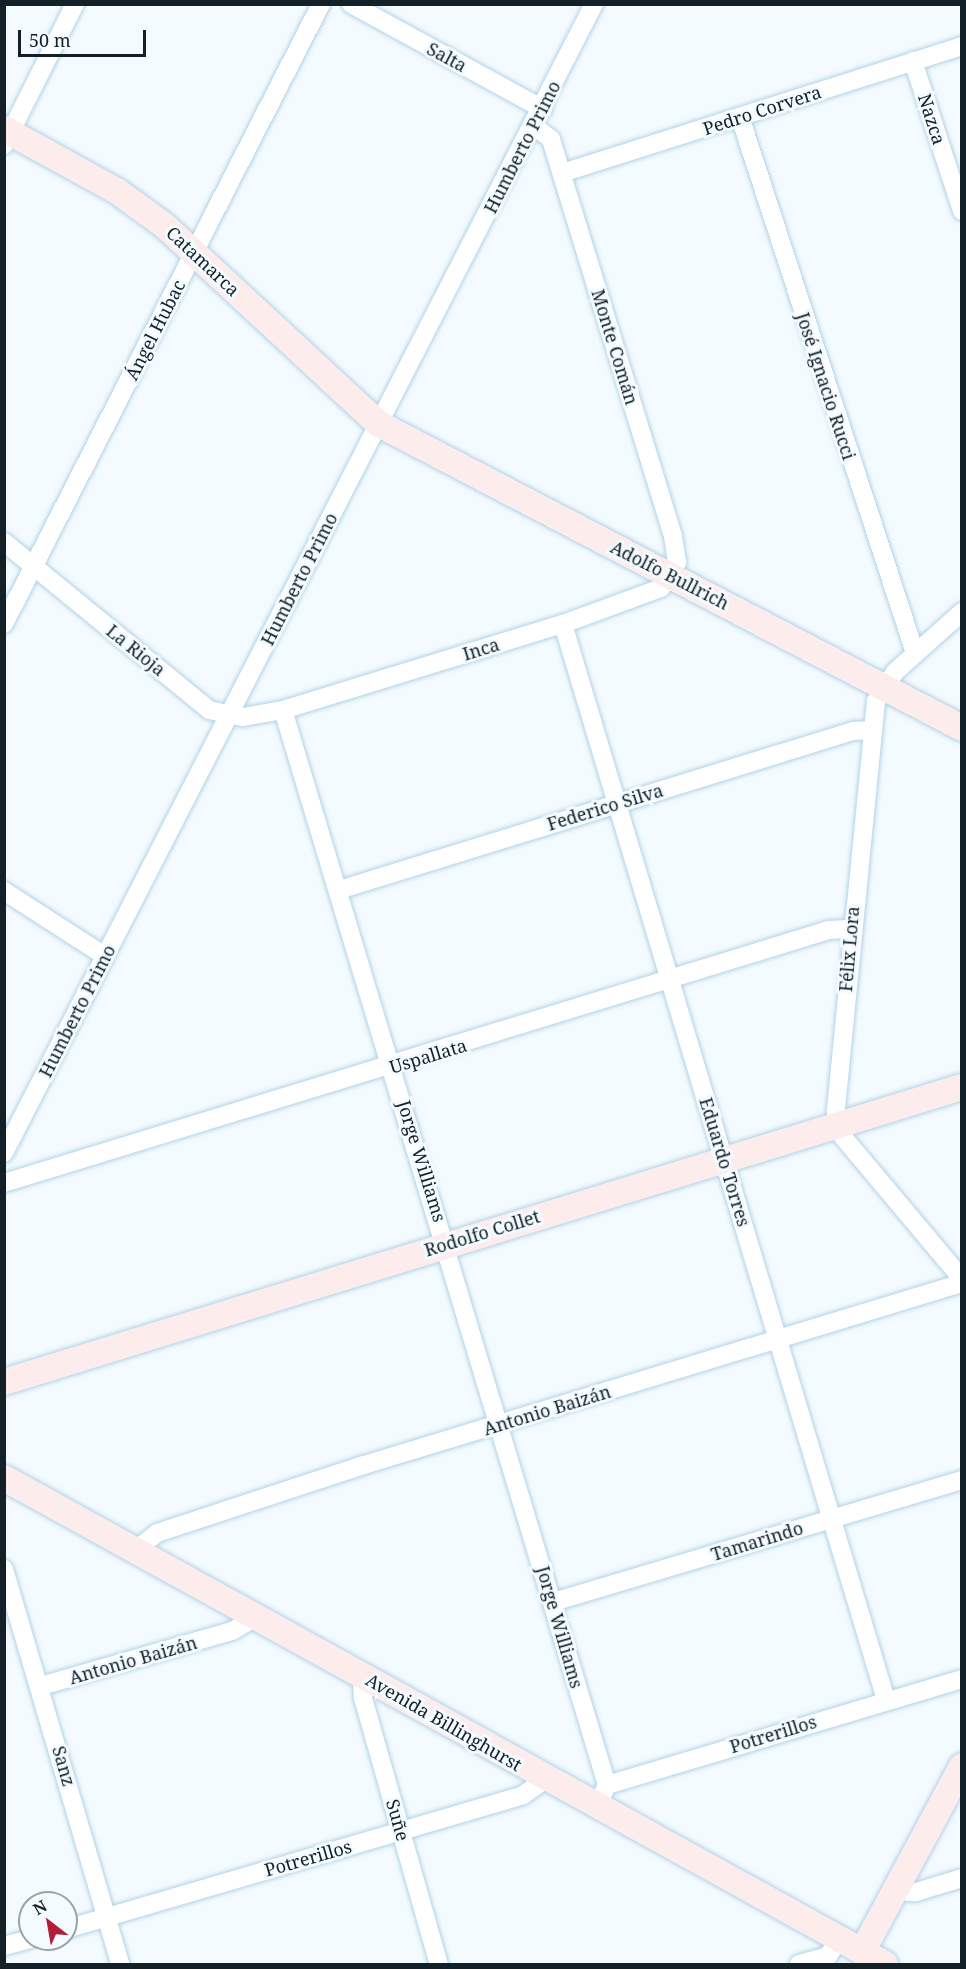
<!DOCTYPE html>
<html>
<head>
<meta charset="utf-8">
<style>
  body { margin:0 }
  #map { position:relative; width:966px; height:1969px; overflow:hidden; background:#f4fbff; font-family:"Noto Serif",serif }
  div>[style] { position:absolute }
  .roads { filter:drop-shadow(0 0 2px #b1d3e7) drop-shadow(0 0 2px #b1d3e7) }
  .street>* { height:18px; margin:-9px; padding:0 9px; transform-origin:9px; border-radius:9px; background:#fff }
  .secondary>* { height:26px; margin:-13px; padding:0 13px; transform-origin:13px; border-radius:13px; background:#fcecec }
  span { translate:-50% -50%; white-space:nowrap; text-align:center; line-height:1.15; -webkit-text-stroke:6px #f4fbff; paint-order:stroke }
  .street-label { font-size:18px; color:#132028 }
  .frame { position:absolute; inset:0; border:6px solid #132028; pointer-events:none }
  .north { position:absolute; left:18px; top:1891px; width:60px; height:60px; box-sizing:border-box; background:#f4fbff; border:2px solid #9aa3a9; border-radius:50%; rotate:329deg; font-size:16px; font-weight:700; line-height:24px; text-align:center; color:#132028 }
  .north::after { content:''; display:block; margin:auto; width:21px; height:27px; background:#b11e39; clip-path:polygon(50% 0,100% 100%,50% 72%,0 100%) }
  .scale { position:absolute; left:18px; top:30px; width:128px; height:27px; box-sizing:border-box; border:3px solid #132028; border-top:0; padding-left:8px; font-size:18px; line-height:21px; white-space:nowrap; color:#132028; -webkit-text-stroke:4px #f4fbff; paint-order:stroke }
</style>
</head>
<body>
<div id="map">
  <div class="roads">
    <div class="street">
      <i style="left:351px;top:4px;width:219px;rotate:28.7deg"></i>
      <i style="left:913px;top:61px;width:158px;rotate:71.9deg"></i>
      <i style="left:740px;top:117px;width:564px;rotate:71.92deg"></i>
      <i style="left:4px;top:145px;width:158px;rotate:-63.3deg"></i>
      <i style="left:562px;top:173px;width:420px;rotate:-17.6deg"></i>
      <i style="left:4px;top:542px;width:265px;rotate:39.3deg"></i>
      <i style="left:209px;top:710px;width:35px;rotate:12deg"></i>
      <i style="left:243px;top:717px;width:41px;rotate:-9.9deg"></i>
      <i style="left:283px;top:710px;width:293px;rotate:-17.1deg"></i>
      <i style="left:563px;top:624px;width:104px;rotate:-20.2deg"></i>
      <i style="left:661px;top:588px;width:31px;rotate:-58deg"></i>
      <i style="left:677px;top:562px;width:26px;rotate:-99deg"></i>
      <i style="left:673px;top:536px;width:415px;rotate:-107.1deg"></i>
      <i style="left:551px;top:139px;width:21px;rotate:-143deg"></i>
      <i style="left:962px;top:612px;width:90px;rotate:138.2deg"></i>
      <i style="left:895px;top:672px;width:35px;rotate:123deg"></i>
      <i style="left:876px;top:701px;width:413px;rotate:95.6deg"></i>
      <i style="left:836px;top:1112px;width:26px;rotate:74deg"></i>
      <i style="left:843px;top:1137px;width:185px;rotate:50deg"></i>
      <i style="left:4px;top:624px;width:696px;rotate:-62.92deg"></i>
      <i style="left:563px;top:624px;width:1123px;rotate:73.29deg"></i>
      <i style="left:283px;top:710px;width:1123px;rotate:73.23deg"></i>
      <i style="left:339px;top:890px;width:538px;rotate:-17.19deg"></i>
      <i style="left:853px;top:731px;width:19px;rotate:-3deg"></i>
      <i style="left:4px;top:891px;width:120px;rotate:32.8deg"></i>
      <i style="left:4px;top:1153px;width:1292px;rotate:-62.82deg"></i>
      <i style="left:4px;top:1183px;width:863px;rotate:-17.05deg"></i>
      <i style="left:829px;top:930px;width:22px;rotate:-3deg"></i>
      <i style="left:138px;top:1548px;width:24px;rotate:-38deg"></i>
      <i style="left:157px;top:1533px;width:218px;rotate:-18.2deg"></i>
      <i style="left:364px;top:1465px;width:625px;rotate:-16.93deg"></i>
      <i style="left:4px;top:1569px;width:412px;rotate:73.6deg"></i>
      <i style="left:553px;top:1602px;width:427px;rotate:-16.6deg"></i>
      <i style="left:362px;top:1675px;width:23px;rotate:88deg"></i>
      <i style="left:363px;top:1698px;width:277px;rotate:74.1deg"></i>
      <i style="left:41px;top:1686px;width:199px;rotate:-16.1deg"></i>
      <i style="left:232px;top:1631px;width:28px;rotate:-30deg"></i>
      <i style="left:602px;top:1796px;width:12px;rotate:-66deg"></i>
      <i style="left:607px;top:1785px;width:370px;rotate:-16.6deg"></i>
      <i style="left:894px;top:1891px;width:22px;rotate:3deg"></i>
      <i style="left:916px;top:1892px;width:48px;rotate:-16.9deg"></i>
      <i style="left:66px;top:1929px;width:476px;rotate:-16.3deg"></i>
      <i style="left:523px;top:1795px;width:28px;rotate:-35deg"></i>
      <i style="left:4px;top:1946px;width:27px;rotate:-15deg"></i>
      <i style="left:799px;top:1964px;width:30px;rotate:-15deg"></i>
      <i style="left:828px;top:1956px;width:20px;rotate:-57deg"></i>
    </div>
    <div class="secondary">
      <i style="left:4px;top:129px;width:129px;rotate:28.8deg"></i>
      <i style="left:117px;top:191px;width:59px;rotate:36.1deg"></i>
      <i style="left:165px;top:226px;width:292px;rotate:42.8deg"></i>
      <i style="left:379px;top:424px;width:657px;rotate:27.54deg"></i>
      <i style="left:4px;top:1382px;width:1002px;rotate:-17.12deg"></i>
      <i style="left:4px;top:1478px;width:1006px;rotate:28.88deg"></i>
      <i style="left:862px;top:1952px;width:211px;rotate:-61.7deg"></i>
    </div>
  </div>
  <div class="street-label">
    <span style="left:447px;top:57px;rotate:28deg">Salta</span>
    <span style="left:762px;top:110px;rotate:-18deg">Pedro Corvera</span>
    <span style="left:932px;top:119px;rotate:72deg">Nazca</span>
    <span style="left:522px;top:147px;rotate:-63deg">Humberto Primo</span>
    <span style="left:203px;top:261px;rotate:43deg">Catamarca</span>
    <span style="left:155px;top:330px;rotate:-63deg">Ángel Hubac</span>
    <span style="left:615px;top:347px;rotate:73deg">Monte Comán</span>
    <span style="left:826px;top:386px;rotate:72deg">José Ignacio Rucci</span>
    <span style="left:670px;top:575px;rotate:27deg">Adolfo Bullrich</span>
    <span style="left:299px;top:579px;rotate:-63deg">Humberto Primo</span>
    <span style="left:481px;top:649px;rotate:-17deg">Inca</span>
    <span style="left:136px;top:650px;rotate:39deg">La Rioja</span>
    <span style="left:605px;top:807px;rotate:-17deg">Federico Silva</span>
    <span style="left:849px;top:949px;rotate:-85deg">Félix Lora</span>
    <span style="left:77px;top:1011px;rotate:-63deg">Humberto Primo</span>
    <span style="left:428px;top:1056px;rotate:-17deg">Uspallata</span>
    <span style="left:422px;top:1161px;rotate:73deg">Jorge Williams</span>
    <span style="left:725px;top:1162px;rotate:73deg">Eduardo Torres</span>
    <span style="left:482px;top:1233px;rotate:-17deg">Rodolfo Collet</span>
    <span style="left:547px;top:1410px;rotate:-17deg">Antonio Baizán</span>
    <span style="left:757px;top:1541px;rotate:-17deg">Tamarindo</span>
    <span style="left:560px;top:1627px;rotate:74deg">Jorge Williams</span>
    <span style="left:133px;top:1660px;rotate:-16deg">Antonio Baizán</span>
    <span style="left:444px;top:1722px;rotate:30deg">Avenida Billinghurst</span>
    <span style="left:773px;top:1734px;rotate:-17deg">Potrerillos</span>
    <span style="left:64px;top:1766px;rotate:74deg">Sanz</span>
    <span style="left:398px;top:1820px;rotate:74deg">Suñe</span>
    <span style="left:308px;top:1858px;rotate:-16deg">Potrerillos</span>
  </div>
  <div class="frame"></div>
  <div class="north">N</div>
  <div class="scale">50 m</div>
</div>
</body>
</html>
